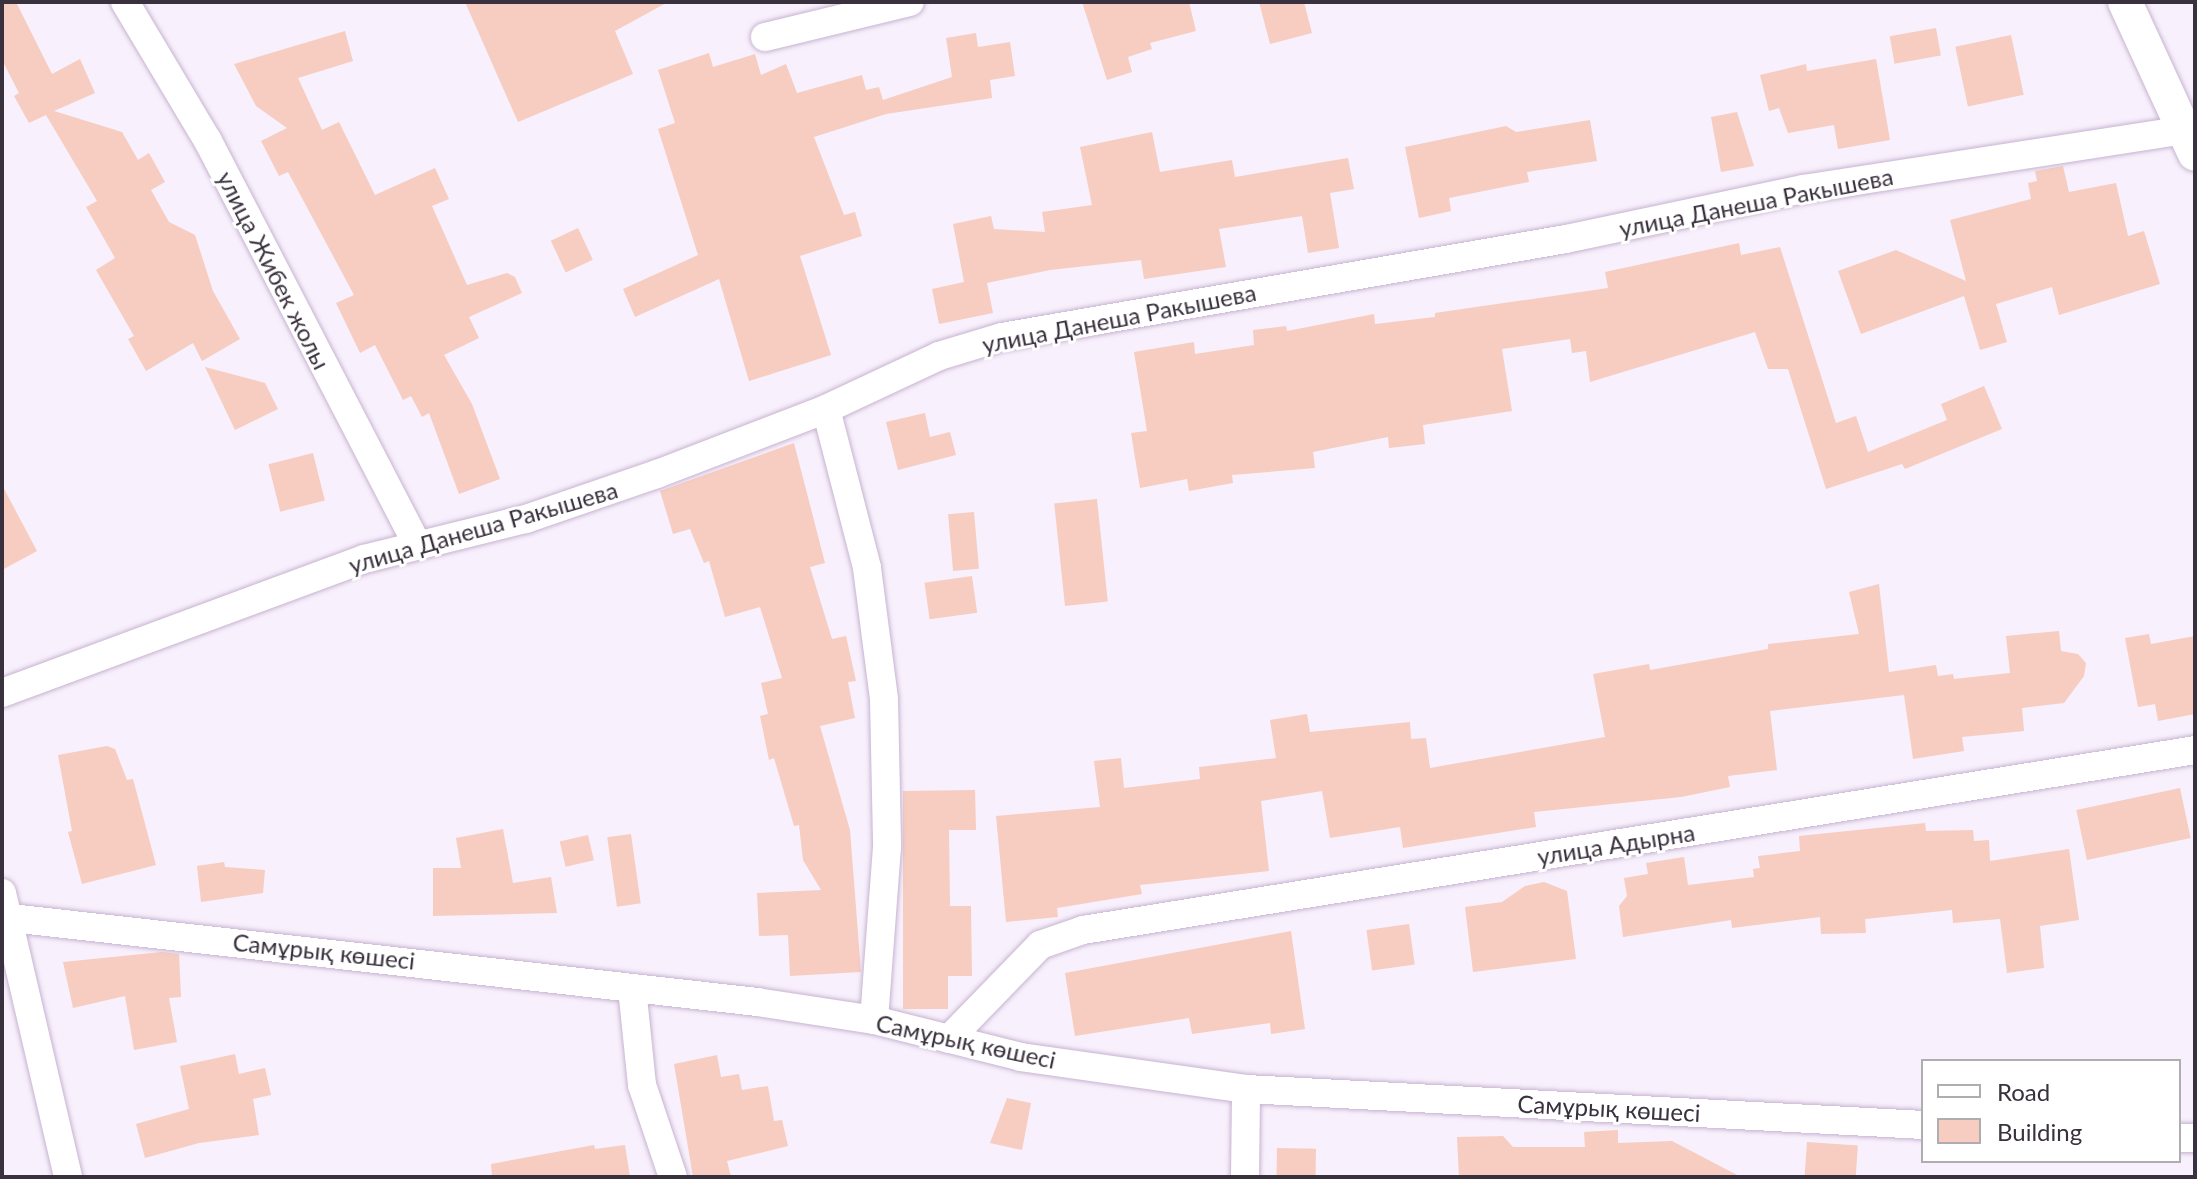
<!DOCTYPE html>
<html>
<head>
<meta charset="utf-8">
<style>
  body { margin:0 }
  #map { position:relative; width:2197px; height:1179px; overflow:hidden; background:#f8f0fc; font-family:Lato,sans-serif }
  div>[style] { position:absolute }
  .building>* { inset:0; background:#f6cdc0; transform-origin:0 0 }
  .roads { filter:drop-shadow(0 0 2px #c7b3d1) drop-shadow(0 0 2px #c7b3d1) }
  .minor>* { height:28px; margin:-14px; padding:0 14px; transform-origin:14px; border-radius:14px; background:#fff }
  .tertiary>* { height:34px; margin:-17px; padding:0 17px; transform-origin:17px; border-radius:17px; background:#fff }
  span { translate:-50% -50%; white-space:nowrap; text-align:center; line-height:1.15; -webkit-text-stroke:6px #fff; paint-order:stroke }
  .street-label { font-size:24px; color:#39313d }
  .frame { position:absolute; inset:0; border:4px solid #39313d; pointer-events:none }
  .legend { position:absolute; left:1921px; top:1059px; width:260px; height:104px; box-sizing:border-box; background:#fff; border:2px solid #b0adb1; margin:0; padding:10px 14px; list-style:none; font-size:24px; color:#39313d }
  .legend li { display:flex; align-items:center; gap:16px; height:40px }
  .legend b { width:40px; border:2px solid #b0adb1 }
</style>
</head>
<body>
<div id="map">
  <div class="building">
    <i style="clip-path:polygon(2px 2px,16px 2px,52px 74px,80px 59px,95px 93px,54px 111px,122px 132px,138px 160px,149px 153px,165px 182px,151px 190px,169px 222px,195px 235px,213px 291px,240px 339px,202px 361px,193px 343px,146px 371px,128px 339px,134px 336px,96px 270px,115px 258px,86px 207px,97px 201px,46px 115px,29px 123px,14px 96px,19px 93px,2px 60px)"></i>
    <i style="clip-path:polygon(465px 2px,668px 2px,615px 31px,633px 74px,518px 122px)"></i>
    <i style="clip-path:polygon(1082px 2px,1189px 2px,1196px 31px,1150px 43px,1152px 49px,1128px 57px,1132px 72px,1107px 80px)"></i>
    <i style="clip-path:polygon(1259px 2px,1304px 2px,1312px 33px,1270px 44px)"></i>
    <i style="left:1936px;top:28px;width:28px;height:47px;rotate:80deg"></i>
    <i style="clip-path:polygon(345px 31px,353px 61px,298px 78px,322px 130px,339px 122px,375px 195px,435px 168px,449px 199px,432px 206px,467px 285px,507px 273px,515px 277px,522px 293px,469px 317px,479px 338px,444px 355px,472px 404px,500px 479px,459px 494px,429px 413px,422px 417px,411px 396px,403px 400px,375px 345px,360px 353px,336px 303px,354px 295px,288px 172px,279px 176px,261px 141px,287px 128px,256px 106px,234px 64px)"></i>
    <i style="clip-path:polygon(976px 33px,978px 47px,1010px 42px,1015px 76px,990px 80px,992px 98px,886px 114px,814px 137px,844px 215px,855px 212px,862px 236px,800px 256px,831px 355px,749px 381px,719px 279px,635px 317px,623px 289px,698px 255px,658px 129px,675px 123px,658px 70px,709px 53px,713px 67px,755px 54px,761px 75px,786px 64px,797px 93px,862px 75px,866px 90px,879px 87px,883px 100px,952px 77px,946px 38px)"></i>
    <i style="left:2011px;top:35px;width:61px;height:57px;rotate:78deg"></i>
    <i style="clip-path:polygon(1876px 59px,1890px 140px,1838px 149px,1834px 125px,1788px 133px,1779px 108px,1769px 111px,1760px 75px,1806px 64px,1807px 71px)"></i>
    <i style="clip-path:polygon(1737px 112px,1754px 166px,1721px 172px,1711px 117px)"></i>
    <i style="clip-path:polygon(1590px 120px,1597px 161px,1527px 172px,1529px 182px,1449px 198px,1451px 211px,1419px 218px,1405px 147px,1506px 126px,1516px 132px)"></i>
    <i style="clip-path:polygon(1152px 132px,1160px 172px,1232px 160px,1235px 177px,1348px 158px,1354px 189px,1330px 193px,1339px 248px,1308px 253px,1302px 216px,1219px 229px,1226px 267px,1144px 279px,1141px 260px,1050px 270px,987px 283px,993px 313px,939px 324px,932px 289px,964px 282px,953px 224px,991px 216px,994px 229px,1045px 232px,1042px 212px,1092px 205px,1080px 147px)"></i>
    <i style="clip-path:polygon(2063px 166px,2069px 192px,2116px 183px,2128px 236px,2144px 231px,2160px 284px,2059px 315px,2052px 287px,1996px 304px,2007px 342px,1980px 350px,1964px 296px,1861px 334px,1838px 271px,1896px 250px,1966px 281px,1950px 220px,2031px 199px,2028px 183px,2037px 181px,2035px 171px)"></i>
    <i style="left:578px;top:228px;width:35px;height:30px;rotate:65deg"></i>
    <i style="clip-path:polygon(1739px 243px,1741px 255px,1780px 247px,1836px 423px,1856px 416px,1868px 452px,1947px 420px,1941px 404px,1984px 386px,2002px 429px,1905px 469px,1902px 464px,1826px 489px,1788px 369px,1768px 369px,1755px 332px,1590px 382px,1586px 351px,1572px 353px,1570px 339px,1502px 349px,1512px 411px,1423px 425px,1425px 444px,1389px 448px,1388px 437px,1313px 452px,1315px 468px,1232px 475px,1233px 483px,1189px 491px,1187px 479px,1140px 488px,1131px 433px,1147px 431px,1134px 352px,1194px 342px,1195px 354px,1254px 345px,1253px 330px,1286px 326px,1287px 331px,1374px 314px,1375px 324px,1435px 317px,1435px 313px,1608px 288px,1605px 272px)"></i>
    <i style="clip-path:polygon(205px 367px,265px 383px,278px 409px,235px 430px)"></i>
    <i style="clip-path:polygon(925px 413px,930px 437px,950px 432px,956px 455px,898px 470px,886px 422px)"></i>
    <i style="clip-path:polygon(794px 443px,825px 563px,810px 567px,832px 639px,846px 636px,856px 681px,848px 682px,855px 718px,820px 726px,850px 830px,861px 972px,790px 976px,788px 935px,759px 936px,757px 893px,821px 890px,803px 860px,799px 825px,794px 826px,774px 758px,769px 760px,760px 716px,768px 714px,761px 683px,782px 678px,760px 607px,725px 617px,709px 561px,704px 563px,690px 529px,673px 534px,660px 491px)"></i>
    <i style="left:313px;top:453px;width:49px;height:46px;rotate:76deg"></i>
    <i style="clip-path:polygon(2px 485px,37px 551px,2px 570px)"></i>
    <i style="left:1097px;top:499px;width:103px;height:43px;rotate:84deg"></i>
    <i style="left:974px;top:512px;width:57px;height:26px;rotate:85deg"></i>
    <i style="left:972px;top:576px;width:37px;height:48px;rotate:82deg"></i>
    <i style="clip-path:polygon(1879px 584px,1889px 672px,1936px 665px,1938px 676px,1953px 674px,1954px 679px,2010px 673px,2006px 636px,2059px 631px,2061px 651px,2078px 654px,2086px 663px,2084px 676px,2064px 703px,2022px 708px,2024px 731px,1962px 737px,1964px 751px,1913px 759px,1904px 695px,1770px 711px,1777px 770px,1728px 776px,1730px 787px,1681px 797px,1534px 812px,1536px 827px,1403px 848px,1400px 827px,1330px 838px,1322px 791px,1261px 801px,1269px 871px,1140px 885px,1142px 894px,1057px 908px,1058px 917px,1006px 922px,996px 816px,1100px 807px,1094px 761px,1121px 758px,1124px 788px,1200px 779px,1199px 767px,1276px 758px,1270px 720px,1307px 714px,1310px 732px,1410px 722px,1411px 739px,1426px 738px,1430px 768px,1605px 737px,1593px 674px,1649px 664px,1650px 670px,1768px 649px,1768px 644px,1859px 634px,1849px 592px)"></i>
    <i style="clip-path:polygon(2149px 634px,2151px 644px,2195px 636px,2195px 714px,2158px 721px,2155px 704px,2138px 707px,2125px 638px)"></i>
    <i style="clip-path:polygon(107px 746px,115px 749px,127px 780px,133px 779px,156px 865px,82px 884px,68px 832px,72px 831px,58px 755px)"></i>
    <i style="left:2180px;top:788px;width:51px;height:106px;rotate:78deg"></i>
    <i style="clip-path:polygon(975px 790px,976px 830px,949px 830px,950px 906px,971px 906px,972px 976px,948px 976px,948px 1009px,903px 1009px,903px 791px)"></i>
    <i style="clip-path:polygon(1925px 823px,1926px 831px,1973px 830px,1974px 841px,1989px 840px,1990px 861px,2069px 849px,2079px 920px,2040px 926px,2044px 968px,2007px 973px,2000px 919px,1953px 923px,1952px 910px,1865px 919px,1866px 933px,1821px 934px,1820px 917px,1732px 928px,1731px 920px,1623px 937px,1619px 906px,1627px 896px,1624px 878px,1648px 874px,1646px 863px,1684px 857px,1688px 885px,1754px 877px,1753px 869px,1760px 868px,1758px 856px,1800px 851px,1799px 836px)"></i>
    <i style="clip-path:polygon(503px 829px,513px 883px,551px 877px,557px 913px,433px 916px,433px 868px,461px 868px,456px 838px)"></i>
    <i style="left:631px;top:834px;width:70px;height:24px;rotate:82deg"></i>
    <i style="left:588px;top:835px;width:26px;height:29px;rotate:77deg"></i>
    <i style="clip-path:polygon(224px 862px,225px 867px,265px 870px,263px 893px,201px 902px,197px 866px)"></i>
    <i style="clip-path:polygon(1544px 882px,1567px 891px,1576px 959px,1473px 972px,1465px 907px,1502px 902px,1525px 886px)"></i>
    <i style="left:1409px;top:924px;width:41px;height:43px;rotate:82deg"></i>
    <i style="clip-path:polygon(1291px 931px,1305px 1029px,1271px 1034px,1270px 1023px,1192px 1034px,1189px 1018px,1075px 1036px,1065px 973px)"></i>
    <i style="clip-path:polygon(162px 952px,179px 954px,181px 997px,169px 998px,177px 1042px,134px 1050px,125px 996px,73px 1008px,63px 962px)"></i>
    <i style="clip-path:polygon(235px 1054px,239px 1074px,265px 1068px,271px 1095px,253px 1099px,259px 1135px,199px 1143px,145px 1158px,136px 1124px,189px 1109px,180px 1066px)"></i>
    <i style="clip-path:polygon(717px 1055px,721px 1077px,739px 1074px,742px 1090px,768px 1086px,774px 1121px,782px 1120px,788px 1146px,727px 1161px,731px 1177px,693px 1177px,674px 1064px)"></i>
    <i style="clip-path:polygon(1007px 1098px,1031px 1103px,1022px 1150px,990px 1143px)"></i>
    <i style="clip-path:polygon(1618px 1130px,1618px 1143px,1672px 1141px,1741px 1177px,1459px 1177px,1457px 1137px,1503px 1136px,1513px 1147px,1585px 1147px,1584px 1132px)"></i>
    <i style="left:1807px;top:1142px;width:51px;height:35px;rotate:4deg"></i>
    <i style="clip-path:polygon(594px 1145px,595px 1149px,625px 1145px,630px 1177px,492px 1177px,491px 1164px)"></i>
    <i style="left:1277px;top:1148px;width:39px;height:29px;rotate:1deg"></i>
  </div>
  <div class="roads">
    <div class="minor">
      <i style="left:125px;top:2px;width:162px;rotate:59.2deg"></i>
      <i style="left:208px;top:141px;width:453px;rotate:62.6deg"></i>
      <i style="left:765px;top:37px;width:149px;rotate:-13.6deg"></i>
      <i style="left:826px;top:409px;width:164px;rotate:75.5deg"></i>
      <i style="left:867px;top:568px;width:132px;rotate:82.6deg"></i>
      <i style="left:884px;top:699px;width:148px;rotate:88.8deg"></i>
      <i style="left:887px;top:847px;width:173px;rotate:94.3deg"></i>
      <i style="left:2px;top:693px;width:386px;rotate:-20.3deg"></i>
      <i style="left:364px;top:559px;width:167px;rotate:-13.9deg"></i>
      <i style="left:526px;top:519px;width:139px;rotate:-19deg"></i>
      <i style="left:657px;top:474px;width:181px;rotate:-21deg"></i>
      <i style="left:826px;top:409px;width:125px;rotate:-25.1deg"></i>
      <i style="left:939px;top:356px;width:66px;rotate:-16.8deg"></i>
      <i style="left:1002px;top:337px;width:572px;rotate:-9.86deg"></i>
      <i style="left:1566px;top:239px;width:243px;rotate:-11.9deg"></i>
      <i style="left:1804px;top:189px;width:388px;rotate:-8.8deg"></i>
      <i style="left:2px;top:893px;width:292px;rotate:76.9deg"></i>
      <i style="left:11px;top:918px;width:751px;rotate:6.42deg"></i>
      <i style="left:757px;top:1002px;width:118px;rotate:8.7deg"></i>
      <i style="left:874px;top:1020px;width:152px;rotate:14.1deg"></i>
      <i style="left:1021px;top:1057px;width:227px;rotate:8.1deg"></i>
      <i style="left:1246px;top:1089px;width:678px;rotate:3.04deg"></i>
      <i style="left:632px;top:988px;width:98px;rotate:84.1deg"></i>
      <i style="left:642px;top:1085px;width:97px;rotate:71.4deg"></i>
      <i style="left:949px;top:1039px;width:131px;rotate:-45.9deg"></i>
      <i style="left:1040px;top:945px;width:46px;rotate:-19.2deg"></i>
      <i style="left:1083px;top:930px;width:1126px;rotate:-9.19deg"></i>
      <i style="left:2179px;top:1138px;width:16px"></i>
      <i style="left:1245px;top:1177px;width:88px;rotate:-89.3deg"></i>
    </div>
    <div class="tertiary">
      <i style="left:2125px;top:2px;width:167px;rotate:65.3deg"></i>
    </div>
  </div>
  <div class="street-label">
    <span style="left:1756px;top:202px;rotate:-11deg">улица Данеша Ракышева</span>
    <span style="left:274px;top:270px;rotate:63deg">улица Жибек жолы</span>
    <span style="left:1119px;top:318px;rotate:-11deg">улица Данеша Ракышева</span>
    <span style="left:483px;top:527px;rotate:-16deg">улица Данеша Ракышева</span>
    <span style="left:1616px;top:844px;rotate:-9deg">улица Адырна</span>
    <span style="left:324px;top:951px;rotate:6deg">Самұрық көшесі</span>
    <span style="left:966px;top:1041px;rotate:12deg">Самұрық көшесі</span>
    <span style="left:1609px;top:1108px;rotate:3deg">Самұрық көшесі</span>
  </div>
  <div class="frame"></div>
  <ul class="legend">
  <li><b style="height:10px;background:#fff"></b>Road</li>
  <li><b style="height:22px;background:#f6cdc0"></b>Building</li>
  </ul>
</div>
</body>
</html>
